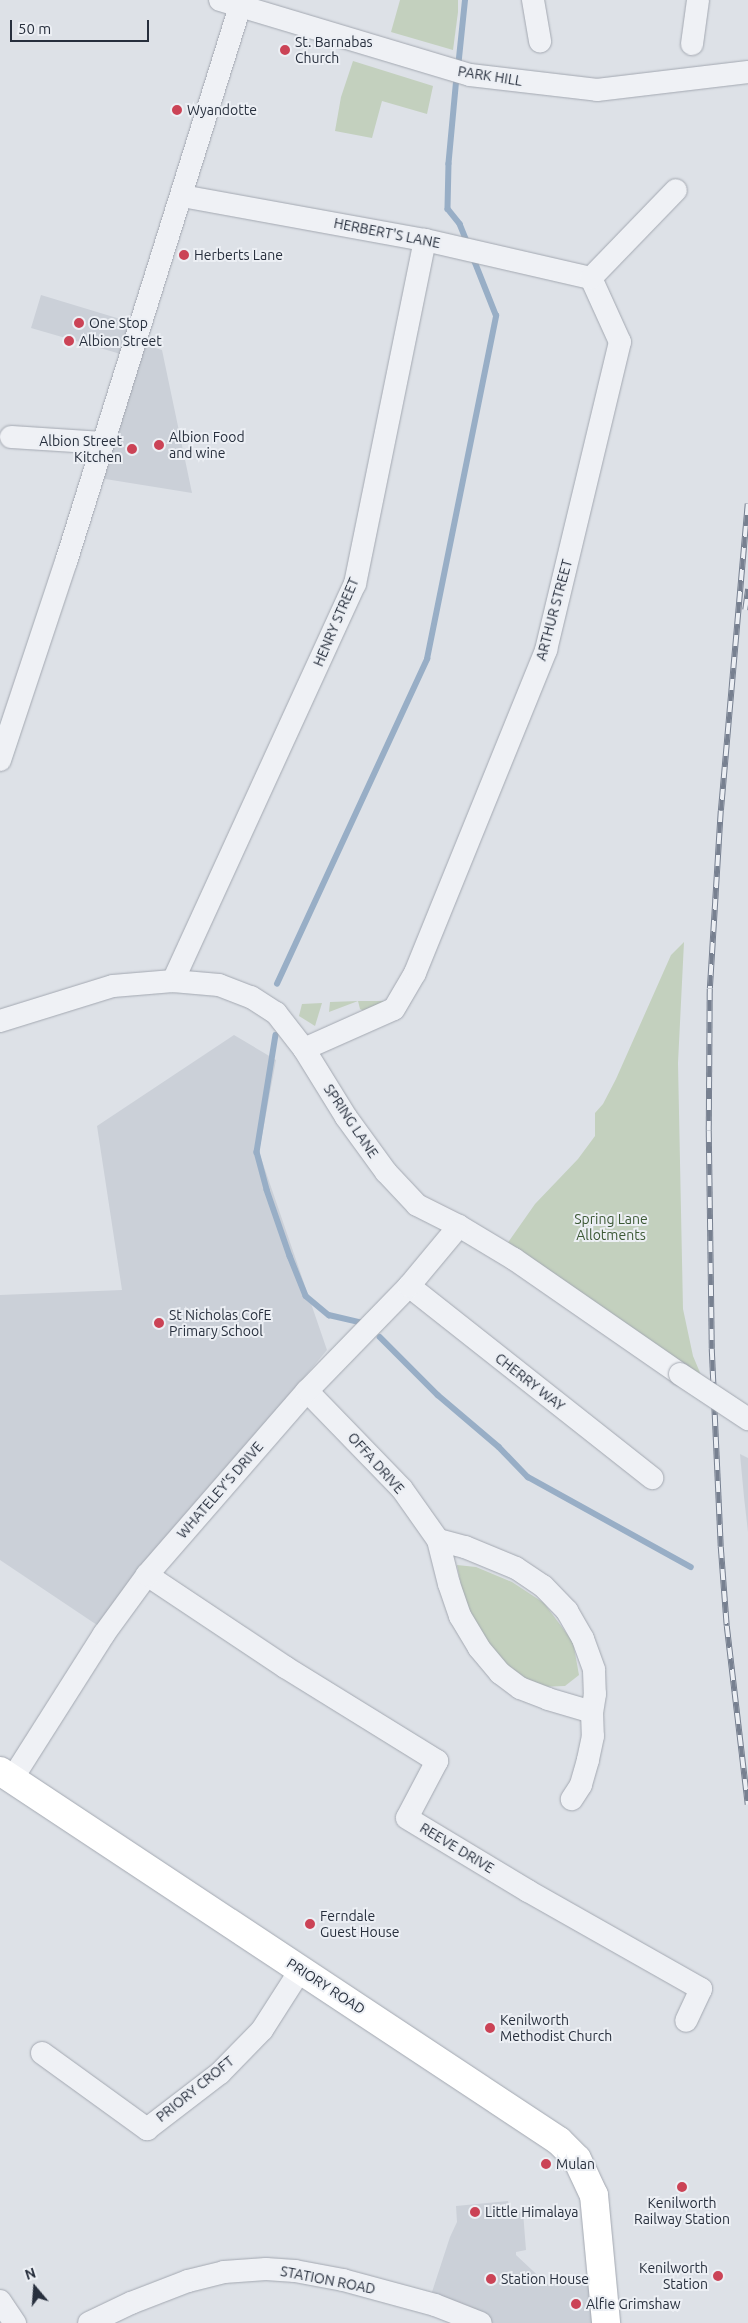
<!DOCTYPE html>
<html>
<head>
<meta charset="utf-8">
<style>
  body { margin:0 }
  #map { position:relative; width:748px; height:2323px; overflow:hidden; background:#dde1e7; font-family:Ubuntu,sans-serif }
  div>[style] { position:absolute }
  .built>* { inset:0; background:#cbd0d8 }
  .green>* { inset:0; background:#c3d0be }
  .stream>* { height:5.5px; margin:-2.75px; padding:0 2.75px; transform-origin:2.75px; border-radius:2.75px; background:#98aec6 }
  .roads { filter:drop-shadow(0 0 1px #a3a8b1) drop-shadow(0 0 1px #a3a8b1) }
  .minor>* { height:22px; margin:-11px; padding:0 11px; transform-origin:11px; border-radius:11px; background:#eff1f5 }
  .major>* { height:28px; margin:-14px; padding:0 14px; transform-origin:14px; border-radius:14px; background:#fff }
  .rail>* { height:5.5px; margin-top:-2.75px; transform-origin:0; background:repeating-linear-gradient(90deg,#eceff4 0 11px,#778090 0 22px); box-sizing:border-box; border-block:1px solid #778090 }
  .bridges { filter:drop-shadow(0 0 1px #a3a8b1) drop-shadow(0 0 1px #a3a8b1) }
  .minor-bridge>* { height:22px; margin:-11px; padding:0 11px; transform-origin:11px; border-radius:11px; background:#eff1f5 }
  .dots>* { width:14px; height:14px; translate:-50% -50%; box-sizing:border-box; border:2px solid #eceff4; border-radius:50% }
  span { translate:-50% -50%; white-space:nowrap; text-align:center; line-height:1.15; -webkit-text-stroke:4px #eceff4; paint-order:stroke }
  .poi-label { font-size:14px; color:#272f3d }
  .left { translate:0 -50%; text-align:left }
  .right { translate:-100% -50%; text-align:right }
  .street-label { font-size:14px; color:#272f3d }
  .park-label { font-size:14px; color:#3b5834 }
  .north { position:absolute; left:10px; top:2263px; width:50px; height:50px; -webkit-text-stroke:4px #eceff4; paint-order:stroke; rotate:342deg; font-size:14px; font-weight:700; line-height:20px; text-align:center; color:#272f3d }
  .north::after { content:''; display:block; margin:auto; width:18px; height:22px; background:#272f3d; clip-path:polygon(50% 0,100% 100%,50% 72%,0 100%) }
  .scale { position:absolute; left:10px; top:20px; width:139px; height:22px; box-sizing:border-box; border:2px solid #272f3d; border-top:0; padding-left:6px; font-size:15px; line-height:18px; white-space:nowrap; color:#272f3d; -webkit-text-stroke:4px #eceff4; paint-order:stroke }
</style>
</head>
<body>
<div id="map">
  <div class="built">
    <i style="clip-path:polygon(41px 295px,140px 325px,136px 342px,162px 350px,192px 493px,93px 477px,131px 357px,31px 328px)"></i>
    <i style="clip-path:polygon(234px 1035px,276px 1060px,259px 1152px,327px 1350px,97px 1625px,0 1560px,0 1295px,122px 1290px,97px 1126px)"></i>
    <i style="clip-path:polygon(740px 1454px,748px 1458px,748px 1532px,744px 1497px)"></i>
    <i style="clip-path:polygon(508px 2201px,510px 2213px,523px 2212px,526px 2250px,516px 2252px,516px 2255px,548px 2285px,591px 2282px,594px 2323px,468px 2323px,474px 2309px,432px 2292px,450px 2237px,457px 2222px,456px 2206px)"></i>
  </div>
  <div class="green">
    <i style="clip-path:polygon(400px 0,458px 0,458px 12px,453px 50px,391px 32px)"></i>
    <i style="clip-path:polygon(353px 61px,433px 86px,427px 114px,382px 101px,372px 138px,335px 131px,341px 97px)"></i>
    <i style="clip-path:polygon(684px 942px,678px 1063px,683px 1309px,693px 1356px,701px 1375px,507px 1244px,535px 1204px,578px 1159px,595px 1136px,595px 1113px,603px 1104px,616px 1079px,671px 955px)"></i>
    <i style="clip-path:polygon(358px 1001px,388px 1001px,366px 1012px,360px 1009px,358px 1001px,329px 1012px,330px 1002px)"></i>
    <i style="clip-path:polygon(322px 1003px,315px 1026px,299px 1016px,302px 1004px)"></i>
    <i style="clip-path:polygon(457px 1565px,476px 1567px,512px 1582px,544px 1603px,573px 1642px,579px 1675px,565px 1686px,539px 1687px,497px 1660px,471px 1616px,462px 1590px)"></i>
  </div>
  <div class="stream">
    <i style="left:458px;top:68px;width:68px;rotate:-84.1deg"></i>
    <i style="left:457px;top:77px;width:87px;rotate:95.3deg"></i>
    <i style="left:449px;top:164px;width:45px;rotate:91.3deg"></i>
    <i style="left:448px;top:209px;width:19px;rotate:51deg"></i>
    <i style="left:460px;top:224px;width:22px;rotate:68deg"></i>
    <i style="left:277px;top:984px;width:358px;rotate:-65.2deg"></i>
    <i style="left:427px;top:659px;width:350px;rotate:-78.6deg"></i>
    <i style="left:496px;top:316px;width:62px;rotate:-111.6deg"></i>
    <i style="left:276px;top:1035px;width:119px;rotate:99.2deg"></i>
    <i style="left:257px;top:1152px;width:39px;rotate:75deg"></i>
    <i style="left:267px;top:1190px;width:70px;rotate:70.8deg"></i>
    <i style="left:290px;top:1256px;width:43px;rotate:68.2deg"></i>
    <i style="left:306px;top:1296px;width:30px;rotate:40deg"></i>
    <i style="left:329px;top:1315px;width:32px;rotate:13deg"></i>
    <i style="left:380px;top:1337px;width:82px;rotate:45deg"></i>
    <i style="left:438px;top:1395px;width:80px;rotate:40.4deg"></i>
    <i style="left:499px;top:1447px;width:42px;rotate:46deg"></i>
    <i style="left:528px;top:1477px;width:186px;rotate:28.9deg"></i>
  </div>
  <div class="roads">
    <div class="minor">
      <i style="left:220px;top:0;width:261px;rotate:16.7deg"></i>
      <i style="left:470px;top:75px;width:128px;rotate:6.7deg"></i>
      <i style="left:597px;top:90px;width:152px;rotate:-6.8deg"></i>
      <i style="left:533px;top:0;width:42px;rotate:80.3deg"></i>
      <i style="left:692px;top:44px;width:44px;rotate:-82.2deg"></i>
      <i style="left:182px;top:196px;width:247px;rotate:10.3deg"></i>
      <i style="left:425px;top:240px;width:170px;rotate:12.9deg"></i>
      <i style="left:11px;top:437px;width:92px;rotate:3.7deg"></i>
      <i style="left:0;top:760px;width:209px;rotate:-71.6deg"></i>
      <i style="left:66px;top:562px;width:589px;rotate:-72.61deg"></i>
      <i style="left:173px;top:981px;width:437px;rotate:-65.4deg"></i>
      <i style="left:355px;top:584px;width:351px;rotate:-78.5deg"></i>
      <i style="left:0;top:1021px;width:118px;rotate:-17.2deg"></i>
      <i style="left:113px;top:986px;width:60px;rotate:-4.8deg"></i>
      <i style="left:173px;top:981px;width:46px;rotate:5deg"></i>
      <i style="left:219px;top:985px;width:34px;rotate:21deg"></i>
      <i style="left:251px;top:997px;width:30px;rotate:33deg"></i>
      <i style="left:276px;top:1013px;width:46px;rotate:52.1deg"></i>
      <i style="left:304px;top:1049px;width:80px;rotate:58.3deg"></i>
      <i style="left:346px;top:1117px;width:68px;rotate:54deg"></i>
      <i style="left:386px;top:1172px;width:45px;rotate:46.8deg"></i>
      <i style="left:417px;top:1205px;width:47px;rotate:26.6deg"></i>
      <i style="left:459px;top:1226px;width:64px;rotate:31deg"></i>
      <i style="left:514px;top:1259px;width:202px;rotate:34.7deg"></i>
      <i style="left:304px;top:1049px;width:98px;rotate:-24deg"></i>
      <i style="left:394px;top:1009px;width:42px;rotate:-59.7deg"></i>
      <i style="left:415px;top:973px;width:349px;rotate:-67.9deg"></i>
      <i style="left:546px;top:650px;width:317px;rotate:-76.5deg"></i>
      <i style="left:620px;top:342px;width:70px;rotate:-114.4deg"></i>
      <i style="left:591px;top:278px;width:122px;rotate:-46deg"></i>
      <i style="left:409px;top:1286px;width:310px;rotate:38.3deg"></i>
      <i style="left:307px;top:1391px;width:136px;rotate:45.9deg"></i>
      <i style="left:402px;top:1489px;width:62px;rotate:54.8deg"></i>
      <i style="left:438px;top:1540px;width:28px;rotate:15deg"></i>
      <i style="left:465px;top:1547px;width:55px;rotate:22.4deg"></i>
      <i style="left:516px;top:1568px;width:32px;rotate:34deg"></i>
      <i style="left:543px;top:1586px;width:35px;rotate:46deg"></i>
      <i style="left:567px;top:1611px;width:32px;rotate:60deg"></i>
      <i style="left:583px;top:1639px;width:33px;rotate:70deg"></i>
      <i style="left:594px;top:1670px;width:24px;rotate:88deg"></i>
      <i style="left:595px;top:1694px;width:18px;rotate:99deg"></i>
      <i style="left:592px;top:1712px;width:24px;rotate:88deg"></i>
      <i style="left:593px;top:1736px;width:25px;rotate:102deg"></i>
      <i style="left:588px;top:1760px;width:26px;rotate:106deg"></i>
      <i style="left:581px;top:1785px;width:17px;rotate:123deg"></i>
      <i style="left:438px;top:1540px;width:45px;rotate:76deg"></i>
      <i style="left:449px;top:1584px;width:34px;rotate:71deg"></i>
      <i style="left:460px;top:1616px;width:37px;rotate:59deg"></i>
      <i style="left:479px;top:1648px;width:33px;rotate:50deg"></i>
      <i style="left:500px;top:1673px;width:25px;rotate:37deg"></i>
      <i style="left:520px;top:1688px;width:30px;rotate:21deg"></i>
      <i style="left:548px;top:1699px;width:46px;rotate:16.5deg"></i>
      <i style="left:147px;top:1575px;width:166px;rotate:33.7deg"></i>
      <i style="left:285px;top:1667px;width:179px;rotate:31.7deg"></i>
      <i style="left:437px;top:1761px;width:64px;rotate:117.8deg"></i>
      <i style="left:407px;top:1818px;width:141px;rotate:31.1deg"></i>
      <i style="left:528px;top:1891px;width:199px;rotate:29.5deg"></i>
      <i style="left:701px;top:1989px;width:35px;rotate:115deg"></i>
      <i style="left:12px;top:1779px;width:172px;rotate:-57.6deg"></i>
      <i style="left:104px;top:1634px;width:73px;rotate:-53.9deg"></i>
      <i style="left:147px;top:1575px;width:244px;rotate:-49deg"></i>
      <i style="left:307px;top:1391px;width:146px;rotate:-45.8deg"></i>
      <i style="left:409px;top:1286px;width:78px;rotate:-50.2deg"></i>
      <i style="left:42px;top:2053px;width:130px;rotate:35.9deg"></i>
      <i style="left:147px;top:2129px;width:92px;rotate:-37.5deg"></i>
      <i style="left:220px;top:2073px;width:60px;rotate:-45.7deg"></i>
      <i style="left:262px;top:2030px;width:72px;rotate:-57.4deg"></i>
      <i style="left:0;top:2301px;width:27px;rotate:56deg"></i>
      <i style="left:89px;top:2323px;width:47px;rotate:-25.5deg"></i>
      <i style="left:131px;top:2303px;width:61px;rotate:-21.1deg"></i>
      <i style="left:188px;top:2281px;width:37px;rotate:-14deg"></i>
      <i style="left:224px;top:2272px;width:42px;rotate:-4.1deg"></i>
      <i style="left:266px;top:2269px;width:29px;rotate:4deg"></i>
      <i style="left:295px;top:2271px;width:49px;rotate:10.6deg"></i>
      <i style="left:343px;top:2280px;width:95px;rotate:15.2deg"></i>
      <i style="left:435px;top:2305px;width:49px;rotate:21.4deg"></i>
    </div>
    <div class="major">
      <i style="left:0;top:1771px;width:670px;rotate:33.5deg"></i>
      <i style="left:559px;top:2141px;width:25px;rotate:45deg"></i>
      <i style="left:577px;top:2159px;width:40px;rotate:65deg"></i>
      <i style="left:594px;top:2195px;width:129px;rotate:84.6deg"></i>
    </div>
  </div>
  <div class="rail">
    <i style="left:748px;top:504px;width:308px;rotate:95deg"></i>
    <i style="left:721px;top:811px;width:178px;rotate:93.5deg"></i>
    <i style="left:710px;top:989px;width:142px;rotate:90.4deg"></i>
    <i style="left:709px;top:1131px;width:218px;rotate:89.2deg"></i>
    <i style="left:712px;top:1349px;width:198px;rotate:87.4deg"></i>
    <i style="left:721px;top:1547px;width:79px;rotate:85.7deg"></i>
    <i style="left:727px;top:1626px;width:180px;rotate:83.3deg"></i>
    <i style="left:745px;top:610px;width:21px;rotate:-82deg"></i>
  </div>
  <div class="bridges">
    <div class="minor-bridge">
      <i style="left:680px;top:1374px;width:82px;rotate:33.5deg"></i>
    </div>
  </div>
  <div class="dots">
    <i style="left:285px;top:50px;background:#cb4356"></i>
    <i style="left:177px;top:110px;background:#cb4356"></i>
    <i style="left:184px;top:255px;background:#cb4356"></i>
    <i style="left:79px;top:323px;background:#cb4356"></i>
    <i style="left:69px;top:341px;background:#cb4356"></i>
    <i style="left:159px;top:445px;background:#cb4356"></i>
    <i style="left:132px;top:449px;background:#cb4356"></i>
    <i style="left:159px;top:1323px;background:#cb4356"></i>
    <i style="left:310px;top:1924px;background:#cb4356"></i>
    <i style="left:490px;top:2028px;background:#cb4356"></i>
    <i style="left:546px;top:2164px;background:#cb4356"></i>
    <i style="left:682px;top:2187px;background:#cb4356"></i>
    <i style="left:475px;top:2212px;background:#cb4356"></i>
    <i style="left:718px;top:2276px;background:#cb4356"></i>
    <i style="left:491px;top:2279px;background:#cb4356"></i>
    <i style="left:576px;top:2304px;background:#cb4356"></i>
  </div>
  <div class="poi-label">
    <span class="left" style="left:295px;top:50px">St. Barnabas<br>Church</span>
    <span class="left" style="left:187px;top:110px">Wyandotte</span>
    <span class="left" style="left:194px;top:255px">Herberts Lane</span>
    <span class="left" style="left:89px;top:323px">One Stop</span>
    <span class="left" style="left:79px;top:341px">Albion Street</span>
    <span class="left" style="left:169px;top:445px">Albion Food<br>and wine</span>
    <span class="right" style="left:122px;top:449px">Albion Street<br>Kitchen</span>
    <span class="left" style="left:169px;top:1323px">St Nicholas CofE<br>Primary School</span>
    <span class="left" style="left:320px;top:1924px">Ferndale<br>Guest House</span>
    <span class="left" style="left:500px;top:2028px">Kenilworth<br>Methodist Church</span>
    <span class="left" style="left:556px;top:2164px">Mulan</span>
    <span style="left:682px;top:2211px">Kenilworth<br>Railway Station</span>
    <span class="left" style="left:485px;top:2212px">Little Himalaya</span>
    <span class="right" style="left:708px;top:2276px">Kenilworth<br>Station</span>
    <span class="left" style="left:501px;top:2279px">Station House</span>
    <span class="left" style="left:586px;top:2304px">Alfie Grimshaw</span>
  </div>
  <div class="street-label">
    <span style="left:490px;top:76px;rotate:9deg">PARK HILL</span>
    <span style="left:387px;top:233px;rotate:11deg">HERBERT'S LANE</span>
    <span style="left:554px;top:610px;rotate:-75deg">ARTHUR STREET</span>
    <span style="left:336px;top:622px;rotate:-67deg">HENRY STREET</span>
    <span style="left:351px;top:1121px;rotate:56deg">SPRING LANE</span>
    <span style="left:530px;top:1382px;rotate:38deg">CHERRY WAY</span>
    <span style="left:376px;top:1463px;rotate:48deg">OFFA DRIVE</span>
    <span style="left:220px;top:1490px;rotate:-49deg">WHATELEY'S DRIVE</span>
    <span style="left:457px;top:1848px;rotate:31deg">REEVE DRIVE</span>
    <span style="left:326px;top:1986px;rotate:33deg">PRIORY ROAD</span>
    <span style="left:195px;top:2089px;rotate:-39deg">PRIORY CROFT</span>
    <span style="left:328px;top:2280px;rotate:11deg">STATION ROAD</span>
  </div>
  <div class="park-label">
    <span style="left:611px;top:1227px">Spring Lane<br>Allotments</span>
  </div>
  <div class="north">N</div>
  <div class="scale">50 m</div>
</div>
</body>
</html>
